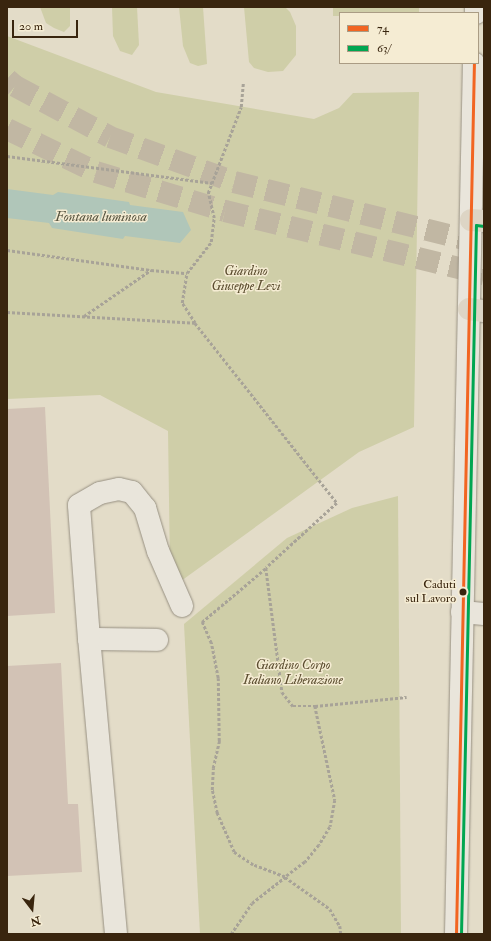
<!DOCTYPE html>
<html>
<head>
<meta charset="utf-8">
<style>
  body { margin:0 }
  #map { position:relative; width:491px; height:941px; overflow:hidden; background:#e3dcc8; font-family:"IM FELL Double Pica",serif }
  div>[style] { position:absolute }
  .green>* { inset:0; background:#cfcea8; transform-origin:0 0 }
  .water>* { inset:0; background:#b0c6b9 }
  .building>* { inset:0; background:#d2c2b5 }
  .major-tunnel>* { height:22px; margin-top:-11px; transform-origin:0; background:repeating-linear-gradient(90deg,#c1b7a3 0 22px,transparent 0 33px) }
  .path>* { height:2.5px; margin-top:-1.25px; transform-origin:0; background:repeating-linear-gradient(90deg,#a8a398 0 3px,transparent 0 5px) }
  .roads { filter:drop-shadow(0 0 1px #979082) drop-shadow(0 0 1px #979082) }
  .minor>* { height:22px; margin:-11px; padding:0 11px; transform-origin:11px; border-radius:11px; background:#e9e5db }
  .major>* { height:22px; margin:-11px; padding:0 11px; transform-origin:11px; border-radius:11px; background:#ddd5c5 }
  .bus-1>* { height:3px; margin:-1.5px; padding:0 1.5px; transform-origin:1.5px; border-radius:1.5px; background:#f26522 }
  .bus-2>* { height:3px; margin:-1.5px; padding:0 1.5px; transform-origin:1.5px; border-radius:1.5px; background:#00a651 }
  .dots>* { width:11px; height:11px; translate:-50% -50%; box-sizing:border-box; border:2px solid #f5ecd3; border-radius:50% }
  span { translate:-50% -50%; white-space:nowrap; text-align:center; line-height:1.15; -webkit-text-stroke:3px #f5ecd3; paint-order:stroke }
  .bus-label { font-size:12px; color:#39250e }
  .right { translate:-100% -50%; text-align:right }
  .park-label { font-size:13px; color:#5a4c2e; font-style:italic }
  .water-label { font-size:14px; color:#56533f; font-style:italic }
  .frame { position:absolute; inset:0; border:8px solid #39250e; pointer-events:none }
  .legend { position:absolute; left:339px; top:12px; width:140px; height:52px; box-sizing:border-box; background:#f5ecd3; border:1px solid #aa9c84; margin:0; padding:5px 7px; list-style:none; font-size:12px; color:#39250e }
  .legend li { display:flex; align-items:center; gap:8px; height:20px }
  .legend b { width:20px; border:1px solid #aa9c84 }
  .north { position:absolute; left:12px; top:889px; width:40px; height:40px; -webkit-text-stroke:3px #f5ecd3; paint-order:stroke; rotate:164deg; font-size:11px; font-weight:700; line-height:16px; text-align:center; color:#39250e }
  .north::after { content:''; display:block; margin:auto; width:14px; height:18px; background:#39250e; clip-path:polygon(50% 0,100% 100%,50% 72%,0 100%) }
  .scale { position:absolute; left:12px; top:20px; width:66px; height:18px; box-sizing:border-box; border:2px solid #39250e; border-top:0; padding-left:5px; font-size:12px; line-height:14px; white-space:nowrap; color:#39250e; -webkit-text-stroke:3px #f5ecd3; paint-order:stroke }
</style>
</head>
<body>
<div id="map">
  <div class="green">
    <i style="clip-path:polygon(40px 7px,70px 7px,70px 26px,64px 32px,54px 28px,46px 23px)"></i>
    <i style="clip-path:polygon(112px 7px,137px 7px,139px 45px,132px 55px,120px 51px,113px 36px)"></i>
    <i style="clip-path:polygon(179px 7px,203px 7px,207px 64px,198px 66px,190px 63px,183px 46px)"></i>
    <i style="clip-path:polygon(244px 7px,285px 7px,290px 12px,296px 26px,296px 55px,283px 71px,268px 72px,254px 68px,249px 62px)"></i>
    <i style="left:333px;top:7px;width:86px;height:9px"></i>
    <i style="clip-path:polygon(7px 36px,156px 92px,314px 119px,339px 108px,353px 93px,419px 92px,414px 427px,359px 452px,181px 581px,170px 568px,168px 431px,100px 395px,7px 399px)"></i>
    <i style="clip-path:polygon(398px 496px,401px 934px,200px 934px,184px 624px,287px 538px,352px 508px)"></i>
  </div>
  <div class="water">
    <i style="clip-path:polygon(7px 189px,53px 195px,58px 192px,129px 202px,130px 205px,183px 212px,191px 230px,180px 243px,125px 236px,123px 239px,52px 228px,49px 223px,7px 218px)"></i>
  </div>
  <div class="building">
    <i style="clip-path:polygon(45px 407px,55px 613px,7px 616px,7px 409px)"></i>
    <i style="clip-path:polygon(61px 663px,68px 804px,78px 804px,82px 872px,7px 876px,7px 666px)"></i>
  </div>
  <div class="major-tunnel">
    <i style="left:7px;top:79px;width:11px;rotate:41deg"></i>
    <i style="left:15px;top:86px;width:108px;rotate:28.2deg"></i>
    <i style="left:110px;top:137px;width:132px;rotate:19.9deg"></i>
    <i style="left:234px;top:182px;width:258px;rotate:13.9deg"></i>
    <i style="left:7px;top:129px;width:99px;rotate:25.8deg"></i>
    <i style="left:96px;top:172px;width:135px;rotate:16.8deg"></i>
    <i style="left:225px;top:211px;width:267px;rotate:13.7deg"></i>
  </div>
  <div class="path">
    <i style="left:7px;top:156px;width:207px;rotate:7.5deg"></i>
    <i style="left:7px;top:250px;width:145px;rotate:7.9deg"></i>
    <i style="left:151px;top:270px;width:36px;rotate:5deg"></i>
    <i style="left:7px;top:312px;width:188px;rotate:3.3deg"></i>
    <i style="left:195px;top:323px;width:229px;rotate:51.7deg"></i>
    <i style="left:337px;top:503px;width:96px;rotate:137.5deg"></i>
    <i style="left:266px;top:568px;width:125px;rotate:82.6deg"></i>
    <i style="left:282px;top:692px;width:18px;rotate:52deg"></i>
    <i style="left:293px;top:706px;width:22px"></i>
    <i style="left:315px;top:706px;width:96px;rotate:78deg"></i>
    <i style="left:335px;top:800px;width:27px;rotate:100deg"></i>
    <i style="left:330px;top:827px;width:21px;rotate:121deg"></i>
    <i style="left:319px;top:845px;width:22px;rotate:129deg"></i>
    <i style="left:305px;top:862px;width:25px;rotate:143deg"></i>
    <i style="left:285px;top:877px;width:55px;rotate:35.4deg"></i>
    <i style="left:330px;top:909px;width:20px;rotate:60deg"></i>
    <i style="left:340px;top:926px;width:8px;rotate:83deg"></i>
    <i style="left:84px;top:316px;width:81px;rotate:-34.5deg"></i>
    <i style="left:195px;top:323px;width:24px;rotate:-123deg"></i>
    <i style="left:182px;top:303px;width:30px;rotate:-81deg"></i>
    <i style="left:187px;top:273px;width:39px;rotate:-52deg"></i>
    <i style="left:211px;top:242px;width:24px;rotate:-83deg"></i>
    <i style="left:214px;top:218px;width:26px;rotate:-103deg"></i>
    <i style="left:208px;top:193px;width:92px;rotate:-69deg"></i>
    <i style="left:241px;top:107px;width:24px;rotate:-85deg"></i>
    <i style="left:315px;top:706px;width:92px;rotate:-5.6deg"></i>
    <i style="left:231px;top:934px;width:37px;rotate:-56deg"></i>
    <i style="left:252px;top:903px;width:42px;rotate:-38.2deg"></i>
    <i style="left:285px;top:877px;width:34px;rotate:-159deg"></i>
    <i style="left:253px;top:865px;width:23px;rotate:-146deg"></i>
    <i style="left:234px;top:852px;width:43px;rotate:-113.6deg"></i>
    <i style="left:217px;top:813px;width:24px;rotate:-102deg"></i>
    <i style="left:212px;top:790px;width:22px;rotate:-87deg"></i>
    <i style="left:213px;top:768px;width:28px;rotate:-77deg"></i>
    <i style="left:219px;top:741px;width:63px;rotate:-90.9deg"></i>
    <i style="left:218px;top:678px;width:36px;rotate:-101deg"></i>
    <i style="left:211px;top:643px;width:23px;rotate:-113deg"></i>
    <i style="left:202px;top:622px;width:84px;rotate:-40.2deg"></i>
  </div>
  <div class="roads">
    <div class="minor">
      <i style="left:476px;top:13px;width:6px;rotate:-90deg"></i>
      <i style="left:462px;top:612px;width:22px;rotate:5deg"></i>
      <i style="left:89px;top:639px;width:68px;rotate:0.8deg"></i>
      <i style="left:116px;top:934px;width:296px;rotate:-95.2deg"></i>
      <i style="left:89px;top:639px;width:134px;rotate:-94.3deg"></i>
      <i style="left:79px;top:505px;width:24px;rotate:-30deg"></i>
      <i style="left:100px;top:493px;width:19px;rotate:-12deg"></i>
      <i style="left:119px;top:489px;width:13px;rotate:13deg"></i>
      <i style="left:132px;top:492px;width:21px;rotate:51deg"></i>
      <i style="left:145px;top:508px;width:45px;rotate:73.2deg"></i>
      <i style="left:158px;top:551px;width:60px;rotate:66.4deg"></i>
      <i style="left:456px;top:934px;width:871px;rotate:-88.82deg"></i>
    </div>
    <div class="major">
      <i style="left:471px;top:220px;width:13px;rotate:4deg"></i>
      <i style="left:469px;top:309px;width:15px;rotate:8deg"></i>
    </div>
  </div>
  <div class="bus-1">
    <i style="left:456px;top:934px;width:871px;rotate:-88.82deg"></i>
  </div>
  <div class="bus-2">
    <i style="left:461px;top:934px;width:709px;rotate:-88.79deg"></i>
    <i style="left:476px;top:225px;width:8px;rotate:7deg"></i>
  </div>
  <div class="dots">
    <i style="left:463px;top:592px;background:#39250e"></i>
  </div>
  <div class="bus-label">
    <span class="right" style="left:456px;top:592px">Caduti<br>sul Lavoro</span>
  </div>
  <div class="park-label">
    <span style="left:246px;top:279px">Giardino<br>Giuseppe Levi</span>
    <span style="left:293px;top:673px">Giardino Corpo<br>Italiano Liberazione</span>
  </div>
  <div class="water-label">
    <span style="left:101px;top:217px">Fontana luminosa</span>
  </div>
  <div class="frame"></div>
  <ul class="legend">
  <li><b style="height:5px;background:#f26522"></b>74</li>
  <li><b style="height:5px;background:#00a651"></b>63/</li>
  </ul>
  <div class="north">N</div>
  <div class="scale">20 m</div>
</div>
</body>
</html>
